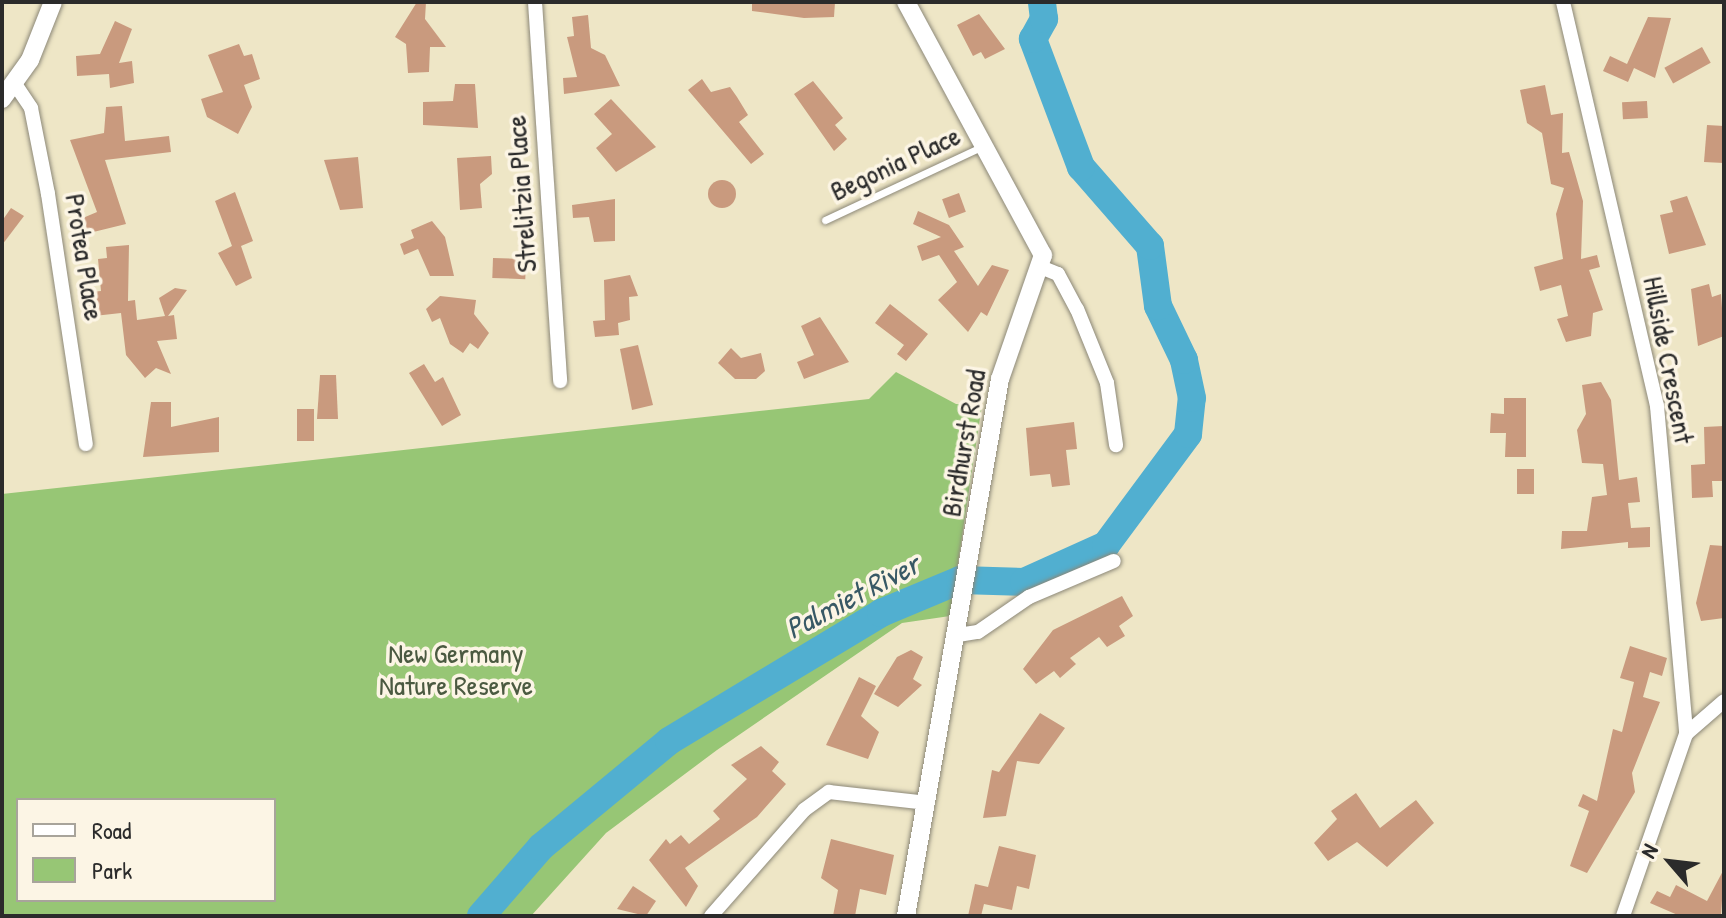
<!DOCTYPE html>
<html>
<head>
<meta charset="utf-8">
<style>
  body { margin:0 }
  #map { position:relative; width:1726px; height:918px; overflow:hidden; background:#eee6c6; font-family:"Patrick Hand",sans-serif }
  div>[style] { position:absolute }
  .green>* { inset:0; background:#97c675 }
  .river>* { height:28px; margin:-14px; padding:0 14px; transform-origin:14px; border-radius:14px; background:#51afd0 }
  .building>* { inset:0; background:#c99a7e; transform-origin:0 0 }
  .round { border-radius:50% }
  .roads { filter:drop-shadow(0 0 2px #8c8878) drop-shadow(0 0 2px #8c8878) }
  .service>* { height:7px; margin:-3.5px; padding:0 3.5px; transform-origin:3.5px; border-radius:3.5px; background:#fff }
  .minor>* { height:14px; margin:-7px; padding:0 7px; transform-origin:7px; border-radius:7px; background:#fff }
  .tertiary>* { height:18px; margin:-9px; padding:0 9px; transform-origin:9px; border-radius:9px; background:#fff }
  span { translate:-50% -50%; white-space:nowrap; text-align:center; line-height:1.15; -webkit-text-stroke:7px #fcf5e5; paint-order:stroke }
  .street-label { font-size:28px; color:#2b2b2b }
  .park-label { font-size:28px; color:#4b5a41 }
  .water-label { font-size:30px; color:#385965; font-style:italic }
  .frame { position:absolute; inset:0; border:4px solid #2b2b2b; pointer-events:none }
  .legend { position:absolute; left:16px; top:798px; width:260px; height:104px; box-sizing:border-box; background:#fcf5e5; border:2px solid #a8a49b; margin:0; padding:10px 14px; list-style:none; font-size:24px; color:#2b2b2b }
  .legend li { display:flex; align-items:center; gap:16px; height:40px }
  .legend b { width:40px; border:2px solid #a8a49b }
  .north { position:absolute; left:1630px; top:822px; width:80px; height:80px; -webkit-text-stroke:6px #fcf5e5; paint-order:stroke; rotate:298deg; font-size:22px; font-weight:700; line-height:32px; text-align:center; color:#2b2b2b }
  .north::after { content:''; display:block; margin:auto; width:28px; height:36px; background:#2b2b2b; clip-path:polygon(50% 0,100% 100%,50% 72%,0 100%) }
</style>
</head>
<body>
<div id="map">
  <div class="green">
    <i style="clip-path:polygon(evenodd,896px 372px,956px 404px,982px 405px,950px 616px,902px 623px,717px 750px,606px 833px,531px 916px,2px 916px,2px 494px,869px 399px,896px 372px,18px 800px,274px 800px,274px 900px,18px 900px,18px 800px)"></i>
  </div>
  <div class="river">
    <i style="left:481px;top:916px;width:91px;rotate:-49deg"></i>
    <i style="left:541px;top:847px;width:166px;rotate:-39.6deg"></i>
    <i style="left:669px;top:741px;width:248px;rotate:-31.1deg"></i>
    <i style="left:881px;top:613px;width:86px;rotate:-22.7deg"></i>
    <i style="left:960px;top:580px;width:64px;rotate:1.8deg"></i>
    <i style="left:1024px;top:582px;width:90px;rotate:-24.3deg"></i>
    <i style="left:1106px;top:545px;width:138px;rotate:-53.5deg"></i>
    <i style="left:1188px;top:434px;width:36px;rotate:-84deg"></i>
    <i style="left:1192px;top:398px;width:39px;rotate:-102deg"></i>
    <i style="left:1184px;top:360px;width:60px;rotate:-115.7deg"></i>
    <i style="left:1158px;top:306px;width:61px;rotate:-97.6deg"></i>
    <i style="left:1150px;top:246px;width:105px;rotate:-131.1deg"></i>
    <i style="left:1081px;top:167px;width:137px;rotate:-110.6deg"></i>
    <i style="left:1033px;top:39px;width:23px;rotate:-61deg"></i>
    <i style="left:1044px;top:19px;width:17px;rotate:-97deg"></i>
  </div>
  <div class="building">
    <i style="clip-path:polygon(417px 2px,426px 2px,425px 19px,446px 47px,430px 47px,429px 72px,408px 73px,406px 44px,395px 37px)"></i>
    <i style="clip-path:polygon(752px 2px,835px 2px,834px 17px,804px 18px,752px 11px)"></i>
    <i style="clip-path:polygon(979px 14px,1005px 49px,985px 59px,981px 52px,973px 56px,957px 25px)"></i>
    <i style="clip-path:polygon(588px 15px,591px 48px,605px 55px,620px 86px,564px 94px,563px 78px,577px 77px,567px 37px,574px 36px,572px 17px)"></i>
    <i style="clip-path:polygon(1648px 17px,1671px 18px,1655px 78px,1634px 68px,1628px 82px,1603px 71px,1610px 56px,1627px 64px)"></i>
    <i style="clip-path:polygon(115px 21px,132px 29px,119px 63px,132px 61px,134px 83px,110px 88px,109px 74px,77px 76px,76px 56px,100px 54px)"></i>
    <i style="clip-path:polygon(239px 44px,244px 56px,252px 54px,260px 79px,244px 85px,252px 107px,238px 134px,207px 117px,201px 99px,223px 92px,208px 55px)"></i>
    <i style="left:1702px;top:47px;width:18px;height:43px;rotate:61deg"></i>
    <i style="clip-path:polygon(702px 79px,711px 92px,730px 87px,737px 97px,748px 115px,739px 122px,764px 154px,751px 164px,688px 90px)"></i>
    <i style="clip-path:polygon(813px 81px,843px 118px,835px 125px,847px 139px,834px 151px,794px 94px)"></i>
    <i style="clip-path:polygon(455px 84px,475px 84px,478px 128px,423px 125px,423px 102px,453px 101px)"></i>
    <i style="clip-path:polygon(1545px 85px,1551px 115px,1563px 113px,1562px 153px,1569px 152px,1583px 201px,1581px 259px,1597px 255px,1600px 267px,1589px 270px,1603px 310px,1593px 313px,1591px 336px,1566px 342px,1557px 319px,1568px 316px,1561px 285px,1540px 291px,1534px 267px,1563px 259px,1556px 214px,1564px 188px,1551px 184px,1542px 133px,1527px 123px,1520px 90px)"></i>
    <i style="clip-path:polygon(611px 99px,656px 147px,616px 172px,596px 148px,612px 134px,594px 114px)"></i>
    <i style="left:1647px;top:101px;width:17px;height:25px;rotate:87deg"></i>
    <i style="clip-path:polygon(122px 106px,125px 141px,169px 136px,171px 152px,105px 160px,126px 224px,77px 236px,71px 223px,97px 212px,70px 140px,104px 133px,106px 107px)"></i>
    <i style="clip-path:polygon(1707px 125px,1724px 126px,1724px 163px,1704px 162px)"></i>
    <i style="clip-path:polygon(491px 156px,492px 174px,480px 184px,482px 208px,460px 210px,457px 158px)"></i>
    <i style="clip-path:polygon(358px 157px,363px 208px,340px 210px,324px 160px)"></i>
    <i class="round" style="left:708px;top:180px;width:28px;height:28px"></i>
    <i style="clip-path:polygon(235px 192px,253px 241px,241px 246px,252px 278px,236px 286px,218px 253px,232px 246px,215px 201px)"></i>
    <i style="left:959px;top:193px;width:20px;height:18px;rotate:70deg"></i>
    <i style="clip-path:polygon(1687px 196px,1706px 245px,1669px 254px,1660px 215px,1673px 212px,1670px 201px)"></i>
    <i style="clip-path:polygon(615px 199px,615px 241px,594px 242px,589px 217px,573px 218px,572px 205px)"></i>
    <i style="clip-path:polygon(11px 208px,24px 216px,2px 245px,2px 221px)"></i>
    <i style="clip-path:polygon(918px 211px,949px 225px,964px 247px,954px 251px,978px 286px,992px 265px,1009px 270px,987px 316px,981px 312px,968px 332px,938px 300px,957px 282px,939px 255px,922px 261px,917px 246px,941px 237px,913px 224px)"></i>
    <i style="clip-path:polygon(432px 221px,445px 237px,454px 276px,430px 276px,418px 249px,404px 255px,400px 244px,414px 238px,411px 230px)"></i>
    <i style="clip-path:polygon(129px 245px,128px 301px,135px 300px,137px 320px,165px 316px,159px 298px,175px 288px,187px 290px,168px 316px,174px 315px,177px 339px,157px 341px,171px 374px,156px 368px,145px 378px,126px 355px,121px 313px,85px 317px,82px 293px,101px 291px,98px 259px,107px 258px,106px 247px)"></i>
    <i style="left:493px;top:258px;width:33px;height:20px;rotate:2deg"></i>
    <i style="clip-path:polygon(630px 275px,638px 296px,629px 297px,630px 320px,618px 323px,619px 335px,595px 337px,593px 321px,605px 320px,604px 280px)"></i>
    <i style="clip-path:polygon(1709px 284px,1712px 297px,1721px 294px,1724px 336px,1698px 346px,1691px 289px)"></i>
    <i style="clip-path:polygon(440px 296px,476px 300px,474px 314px,489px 333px,478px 349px,470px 343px,463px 353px,450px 344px,440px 318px,432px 322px,426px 309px)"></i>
    <i style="clip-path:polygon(890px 304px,928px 334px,906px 361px,897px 354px,904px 345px,875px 323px)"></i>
    <i style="clip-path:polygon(820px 317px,849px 362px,804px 379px,797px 362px,814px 355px,801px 326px)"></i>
    <i style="clip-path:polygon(638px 345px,653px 405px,632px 410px,620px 349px)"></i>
    <i style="clip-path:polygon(731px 348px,741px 358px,761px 353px,765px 371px,756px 379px,735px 379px,718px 363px)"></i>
    <i style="clip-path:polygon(424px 364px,435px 382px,443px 377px,461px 415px,442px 426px,409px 373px)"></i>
    <i style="clip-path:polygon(320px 375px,336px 375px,338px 419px,317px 419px)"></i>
    <i style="clip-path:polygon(1601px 382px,1611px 400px,1619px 480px,1637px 477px,1640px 502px,1628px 503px,1631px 528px,1650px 527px,1650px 547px,1628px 548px,1628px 542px,1561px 549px,1562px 531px,1587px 531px,1592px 497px,1607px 495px,1603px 464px,1582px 463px,1577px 430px,1586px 414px,1582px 385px)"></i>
    <i style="clip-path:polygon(1504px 398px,1526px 398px,1526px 457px,1505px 457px,1506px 433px,1490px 433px,1491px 413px,1504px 414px)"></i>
    <i style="clip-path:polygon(151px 402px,171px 402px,171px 427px,219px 417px,219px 452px,143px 457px)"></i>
    <i style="left:297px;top:409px;width:17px;height:32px"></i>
    <i style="clip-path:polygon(1074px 422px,1077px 449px,1066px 450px,1070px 485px,1052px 487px,1050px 474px,1030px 476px,1026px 428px)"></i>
    <i style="clip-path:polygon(1724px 426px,1724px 481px,1712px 481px,1713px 497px,1692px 498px,1691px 465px,1705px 464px,1704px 427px)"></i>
    <i style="left:1517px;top:469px;width:17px;height:25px"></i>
    <i style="clip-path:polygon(1710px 545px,1724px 546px,1724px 618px,1701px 621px,1696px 603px)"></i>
    <i style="clip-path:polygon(1122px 596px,1133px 616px,1119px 626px,1125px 636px,1107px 647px,1099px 637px,1070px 658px,1076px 664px,1060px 678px,1054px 671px,1036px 684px,1023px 669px,1053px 630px)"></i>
    <i style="clip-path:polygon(1630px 646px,1667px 658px,1662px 676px,1650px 672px,1643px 697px,1660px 702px,1632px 773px,1635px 792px,1587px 873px,1570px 866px,1589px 811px,1578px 806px,1583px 794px,1597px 801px,1613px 729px,1622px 732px,1634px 682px,1620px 678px)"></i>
    <i style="clip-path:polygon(911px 650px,923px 657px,913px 679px,922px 685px,898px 707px,874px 694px,897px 657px)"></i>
    <i style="clip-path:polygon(859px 677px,876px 686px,861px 716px,879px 732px,868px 759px,826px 745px)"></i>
    <i style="clip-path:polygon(1040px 713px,1065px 728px,1039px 764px,1017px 761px,1006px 816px,983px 818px,992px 770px,999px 772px)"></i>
    <i style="clip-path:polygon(761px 746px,779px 762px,772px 771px,786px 784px,757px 817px,685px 868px,698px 886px,686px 907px,649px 860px,666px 839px,670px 844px,681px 835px,689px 844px,720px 819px,713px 811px,747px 779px,731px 765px)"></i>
    <i style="clip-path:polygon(1356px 793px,1380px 828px,1416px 800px,1434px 823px,1387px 867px,1357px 842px,1328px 861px,1314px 843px,1337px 819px,1331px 811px)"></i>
    <i style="clip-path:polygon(831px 839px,894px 855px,886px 895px,860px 889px,855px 916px,833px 916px,838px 890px,821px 878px)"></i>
    <i style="clip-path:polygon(999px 846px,1036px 855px,1029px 889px,1017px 886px,1012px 910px,984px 904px,981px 916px,968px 916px,975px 884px,988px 887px)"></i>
    <i style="clip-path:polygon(1724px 869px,1721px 916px,1680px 916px,1650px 903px,1657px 891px,1670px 897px,1676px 885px,1707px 901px)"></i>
    <i style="clip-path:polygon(633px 886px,656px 901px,646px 916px,617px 909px)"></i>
  </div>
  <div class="roads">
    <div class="service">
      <i style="left:825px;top:220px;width:172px;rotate:-25.1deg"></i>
    </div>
    <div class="minor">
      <i style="left:535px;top:2px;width:380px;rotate:86.2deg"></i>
      <i style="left:1563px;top:2px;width:415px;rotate:76.9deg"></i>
      <i style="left:1657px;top:406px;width:329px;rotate:84.9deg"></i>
      <i style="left:15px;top:84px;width:29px;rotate:56deg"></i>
      <i style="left:31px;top:108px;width:88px;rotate:78.8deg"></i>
      <i style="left:48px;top:194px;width:253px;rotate:81.4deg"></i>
      <i style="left:1043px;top:268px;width:16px;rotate:22deg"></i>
      <i style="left:1058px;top:274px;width:40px;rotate:62deg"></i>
      <i style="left:1077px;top:309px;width:80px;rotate:67.9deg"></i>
      <i style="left:1107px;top:383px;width:63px;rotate:81.7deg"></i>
      <i style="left:958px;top:635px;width:20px;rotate:-9deg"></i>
      <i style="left:978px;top:632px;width:62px;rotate:-34.5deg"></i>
      <i style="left:1029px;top:597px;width:92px;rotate:-23deg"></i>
      <i style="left:711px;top:916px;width:141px;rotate:-48.7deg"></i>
      <i style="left:804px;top:810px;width:31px;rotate:-36deg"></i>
      <i style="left:829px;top:792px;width:99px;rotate:6.4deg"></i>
      <i style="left:1623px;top:916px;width:193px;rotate:-70.9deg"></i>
      <i style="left:1686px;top:734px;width:50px;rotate:-41deg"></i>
    </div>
    <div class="tertiary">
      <i style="left:906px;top:2px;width:288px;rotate:61.6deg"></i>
      <i style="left:1043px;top:255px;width:131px;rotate:109.1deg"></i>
      <i style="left:1000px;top:379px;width:545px;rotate:99.93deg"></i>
      <i style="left:2px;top:99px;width:48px;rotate:-54.3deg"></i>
      <i style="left:30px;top:60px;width:62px;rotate:-68.4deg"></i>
    </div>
  </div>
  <div class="street-label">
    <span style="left:895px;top:163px;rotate:-25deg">Begonia Place</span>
    <span style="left:521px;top:194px;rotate:-94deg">Strelitzia Place</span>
    <span style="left:85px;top:257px;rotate:81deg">Protea Place</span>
    <span style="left:1669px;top:360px;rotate:79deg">Hillside Crescent</span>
    <span style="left:963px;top:443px;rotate:-80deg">Birdhurst Road</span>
  </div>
  <div class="park-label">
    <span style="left:456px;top:669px">New Germany<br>Nature Reserve</span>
  </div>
  <div class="water-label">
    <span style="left:852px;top:596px;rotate:-28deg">Palmiet River</span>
  </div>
  <div class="frame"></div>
  <ul class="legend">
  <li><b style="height:10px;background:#fff"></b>Road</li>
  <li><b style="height:22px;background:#97c675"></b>Park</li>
  </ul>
  <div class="north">N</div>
</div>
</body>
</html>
